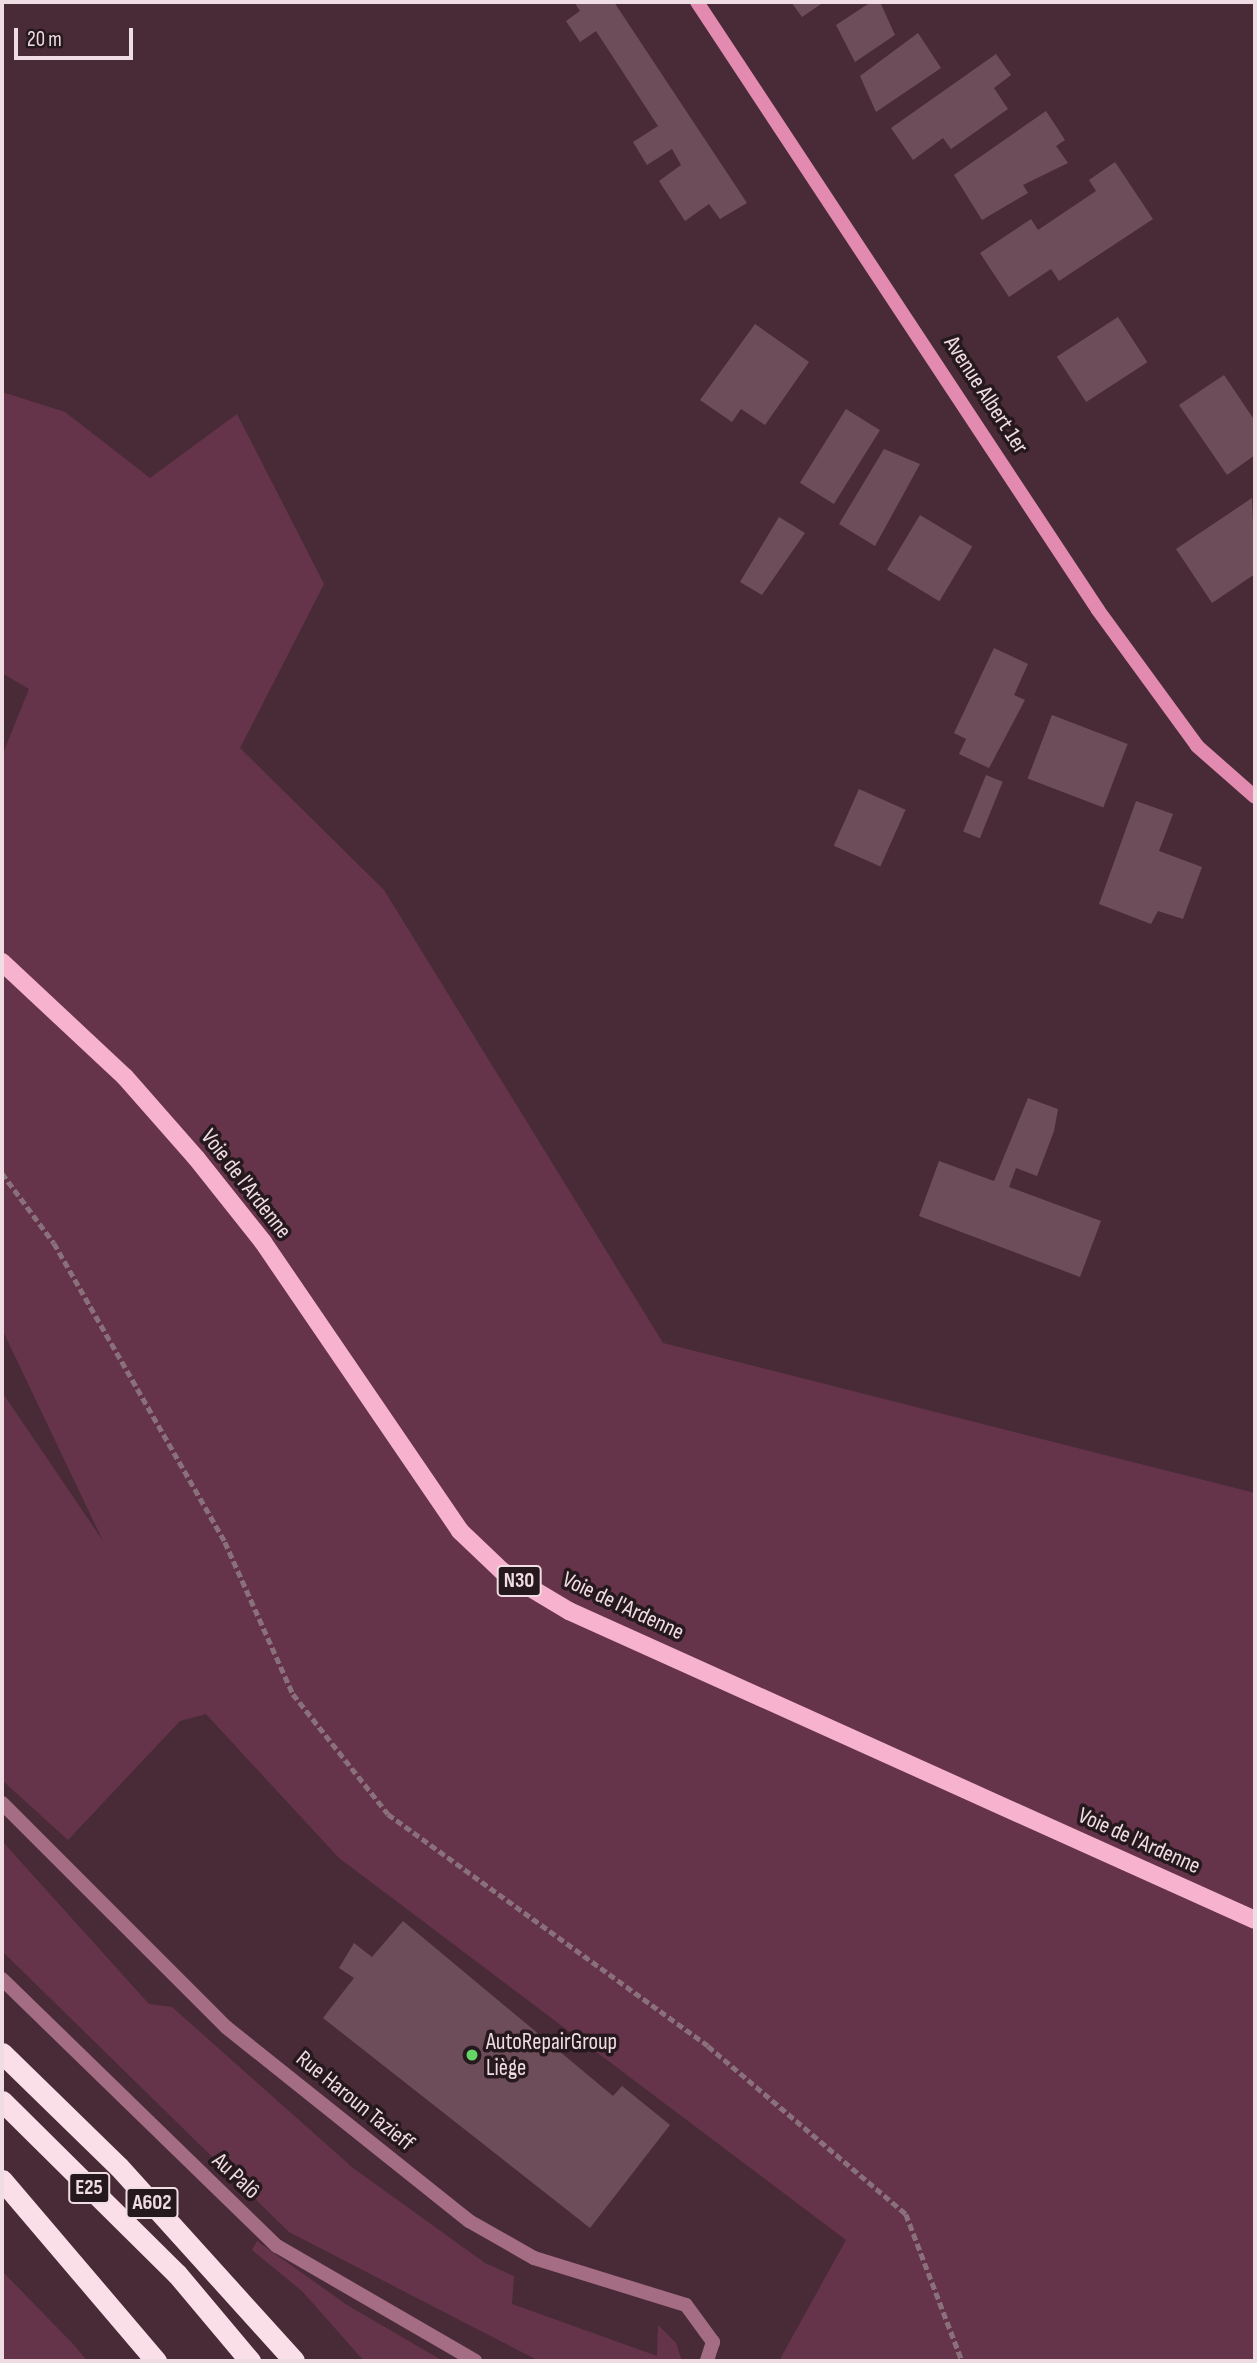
<!DOCTYPE html>
<html>
<head>
<meta charset="utf-8">
<style>
  body { margin:0 }
  #map { position:relative; width:1257px; height:2363px; overflow:hidden; background:#492b37; font-family:"Sofia Sans Condensed",sans-serif }
  div>[style] { position:absolute }
  .green>* { inset:0; background:#66344a }
  .building>* { inset:0; background:#6e4d5a; transform-origin:0 0 }
  .path>* { height:4.5px; margin-top:-2.25px; transform-origin:0; background:repeating-linear-gradient(90deg,#8a707a 0 7px,transparent 0 10.5px) }
  .street>* { height:14px; margin:-7px; padding:0 7px; transform-origin:7px; border-radius:7px; background:#a46d83 }
  .secondary>* { height:14px; margin:-7px; padding:0 7px; transform-origin:7px; border-radius:7px; background:#e28aaf }
  .primary>* { height:18px; margin:-9px; padding:0 9px; transform-origin:9px; border-radius:9px; background:#f7b2ce }
  .highway>* { height:21px; margin:-10.5px; padding:0 10.5px; transform-origin:10.5px; border-radius:10.5px; background:#fadee8 }
  .dots>* { width:19px; height:19px; translate:-50% -50%; box-sizing:border-box; border:4px solid #26191e; border-radius:50% }
  span { translate:-50% -50%; white-space:nowrap; text-align:center; line-height:1.15; -webkit-text-stroke:7px #26191e; paint-order:stroke }
  .shield-label span { padding:2px 5px; background:#26191e; border:2px solid; border-radius:5px; -webkit-text-stroke-width:0 }
  .shield-label { font-size:21px; color:#f0dce3; font-weight:700 }
  .street-label { font-size:23px; color:#f0dce3 }
  .poi-label { font-size:23px; color:#f0dce3 }
  .left { translate:0 -50%; text-align:left }
  .frame { position:absolute; inset:0; border:4px solid #f0dce3; pointer-events:none }
  .scale { position:absolute; left:14px; top:28px; width:119px; height:32px; box-sizing:border-box; border:4px solid #f0dce3; border-top:0; padding-left:9px; font-size:21px; line-height:24px; white-space:nowrap; color:#f0dce3; -webkit-text-stroke:5px #26191e; paint-order:stroke }
</style>
</head>
<body>
<div id="map">
  <div class="green">
    <i style="clip-path:polygon(2px 392px,65px 412px,150px 478px,237px 414px,324px 584px,240px 748px,384px 890px,663px 1343px,1255px 1493px,1255px 2361px,779px 2361px,846px 2240px,339px 1858px,206px 1714px,180px 1721px,68px 1840px,2px 1780px,2px 1392px,103px 1541px,2px 1329px,2px 756px,29px 689px,2px 673px)"></i>
    <i style="clip-path:polygon(2px 1841px,149px 2004px,172px 2007px,353px 2168px,485px 2263px,514px 2276px,512px 2304px,657px 2356px,658px 2325px,676px 2343px,682px 2361px,539px 2361px,289px 2232px,2px 1951px)"></i>
    <i style="clip-path:polygon(257px 2241px,347px 2305px,443px 2361px,364px 2361px,302px 2291px,252px 2250px)"></i>
    <i style="clip-path:polygon(2px 2271px,74px 2345px,87px 2361px,2px 2361px)"></i>
  </div>
  <div class="building">
    <i style="clip-path:polygon(574px 2px,614px 2px,747px 203px,720px 219px,709px 204px,685px 221px,659px 181px,681px 165px,672px 149px,647px 165px,633px 142px,658px 126px,596px 31px,580px 42px,566px 21px,580px 11px)"></i>
    <i style="clip-path:polygon(791px 2px,824px 2px,802px 17px)"></i>
    <i style="clip-path:polygon(871px 2px,880px 2px,895px 35px,855px 62px,836px 25px)"></i>
    <i style="clip-path:polygon(918px 33px,941px 68px,876px 112px,860px 76px)"></i>
    <i style="clip-path:polygon(996px 54px,1011px 75px,994px 88px,1008px 109px,951px 149px,943px 138px,913px 160px,891px 128px)"></i>
    <i style="clip-path:polygon(1046px 111px,1065px 140px,1056px 146px,1068px 163px,1023px 185px,1028px 193px,982px 220px,954px 175px)"></i>
    <i style="clip-path:polygon(1115px 162px,1153px 219px,1059px 281px,1051px 269px,1009px 297px,980px 253px,1031px 219px,1038px 230px,1096px 191px,1089px 180px)"></i>
    <i style="left:1118px;top:317px;width:54px;height:73px;rotate:57deg"></i>
    <i style="clip-path:polygon(755px 324px,809px 362px,765px 425px,741px 409px,732px 422px,700px 400px)"></i>
    <i style="clip-path:polygon(1224px 375px,1255px 421px,1255px 455px,1227px 475px,1179px 405px)"></i>
    <i style="left:846px;top:409px;width:40px;height:87px;rotate:32deg"></i>
    <i style="clip-path:polygon(884px 449px,920px 464px,875px 546px,839px 524px)"></i>
    <i style="clip-path:polygon(1252px 498px,1255px 574px,1212px 603px,1176px 549px)"></i>
    <i style="left:920px;top:515px;width:61px;height:64px;rotate:31deg"></i>
    <i style="clip-path:polygon(779px 517px,805px 533px,762px 595px,740px 582px)"></i>
    <i style="clip-path:polygon(994px 648px,1028px 664px,1014px 695px,1025px 700px,989px 768px,959px 754px,966px 739px,954px 733px)"></i>
    <i style="left:1052px;top:715px;width:81px;height:68px;rotate:21deg"></i>
    <i style="left:986px;top:775px;width:18px;height:61px;rotate:22deg"></i>
    <i style="left:859px;top:789px;width:51px;height:62px;rotate:24deg"></i>
    <i style="clip-path:polygon(1136px 801px,1173px 814px,1159px 851px,1202px 867px,1183px 919px,1158px 911px,1151px 924px,1099px 904px)"></i>
    <i style="clip-path:polygon(1028px 1098px,1058px 1109px,1054px 1131px,1037px 1176px,1016px 1168px,1009px 1187px,1101px 1221px,1080px 1277px,919px 1216px,939px 1161px,994px 1181px)"></i>
    <i style="clip-path:polygon(403px 1921px,613px 2096px,622px 2086px,670px 2125px,590px 2228px,323px 2018px,354px 1978px,339px 1968px,354px 1943px,372px 1957px)"></i>
  </div>
  <div class="path">
    <i style="left:2px;top:1173px;width:87px;rotate:53.4deg"></i>
    <i style="left:54px;top:1243px;width:344px;rotate:60.2deg"></i>
    <i style="left:225px;top:1542px;width:167px;rotate:65.9deg"></i>
    <i style="left:293px;top:1694px;width:153px;rotate:51.6deg"></i>
    <i style="left:388px;top:1814px;width:395px;rotate:35.9deg"></i>
    <i style="left:708px;top:2046px;width:260px;rotate:40.3deg"></i>
    <i style="left:906px;top:2214px;width:157px;rotate:69.1deg"></i>
  </div>
  <div class="street">
    <i style="left:2px;top:1803px;width:317px;rotate:45deg"></i>
    <i style="left:226px;top:2027px;width:311px;rotate:38.6deg"></i>
    <i style="left:469px;top:2221px;width:75px;rotate:29.6deg"></i>
    <i style="left:534px;top:2258px;width:159px;rotate:17.2deg"></i>
    <i style="left:686px;top:2305px;width:46px;rotate:53.9deg"></i>
    <i style="left:713px;top:2342px;width:20px;rotate:108deg"></i>
    <i style="left:2px;top:1979px;width:383px;rotate:44.2deg"></i>
    <i style="left:277px;top:2246px;width:229px;rotate:30.1deg"></i>
  </div>
  <div class="secondary">
    <i style="left:697px;top:2px;width:728px;rotate:56.59deg"></i>
    <i style="left:1098px;top:610px;width:168px;rotate:53.9deg"></i>
    <i style="left:1197px;top:746px;width:77px;rotate:41.3deg"></i>
  </div>
  <div class="primary">
    <i style="left:2px;top:962px;width:168px;rotate:43.1deg"></i>
    <i style="left:125px;top:1077px;width:109px;rotate:48.7deg"></i>
    <i style="left:197px;top:1159px;width:106px;rotate:51.5deg"></i>
    <i style="left:263px;top:1242px;width:350px;rotate:55.7deg"></i>
    <i style="left:460px;top:1531px;width:58px;rotate:43.6deg"></i>
    <i style="left:502px;top:1571px;width:78px;rotate:30.8deg"></i>
    <i style="left:569px;top:1611px;width:752px;rotate:24.25deg"></i>
  </div>
  <div class="highway">
    <i style="left:2px;top:2053px;width:163px;rotate:44.3deg"></i>
    <i style="left:119px;top:2167px;width:261px;rotate:47.9deg"></i>
    <i style="left:2px;top:2101px;width:246px;rotate:44.7deg"></i>
    <i style="left:177px;top:2274px;width:114px;rotate:50deg"></i>
    <i style="left:2px;top:2180px;width:238px;rotate:49.6deg"></i>
  </div>
  <div class="dots">
    <i style="left:472px;top:2055px;background:#66d466"></i>
  </div>
  <div class="shield-label">
    <span style="left:519px;top:1581px">N30</span>
    <span style="left:89px;top:2188px">E25</span>
    <span style="left:152px;top:2203px">A602</span>
  </div>
  <div class="street-label">
    <span style="left:986px;top:395px;rotate:57deg">Avenue Albert 1er</span>
    <span style="left:246px;top:1184px;rotate:52deg">Voie de l'Ardenne</span>
    <span style="left:623px;top:1606px;rotate:25deg">Voie de l'Ardenne</span>
    <span style="left:1139px;top:1841px;rotate:24deg">Voie de l'Ardenne</span>
    <span style="left:355px;top:2101px;rotate:39deg">Rue Haroun Tazieff</span>
    <span style="left:236px;top:2176px;rotate:43deg">Au Palô</span>
  </div>
  <div class="poi-label">
    <span class="left" style="left:486px;top:2055px">AutoRepairGroup<br>Liège</span>
  </div>
  <div class="frame"></div>
  <div class="scale">20 m</div>
</div>
</body>
</html>
